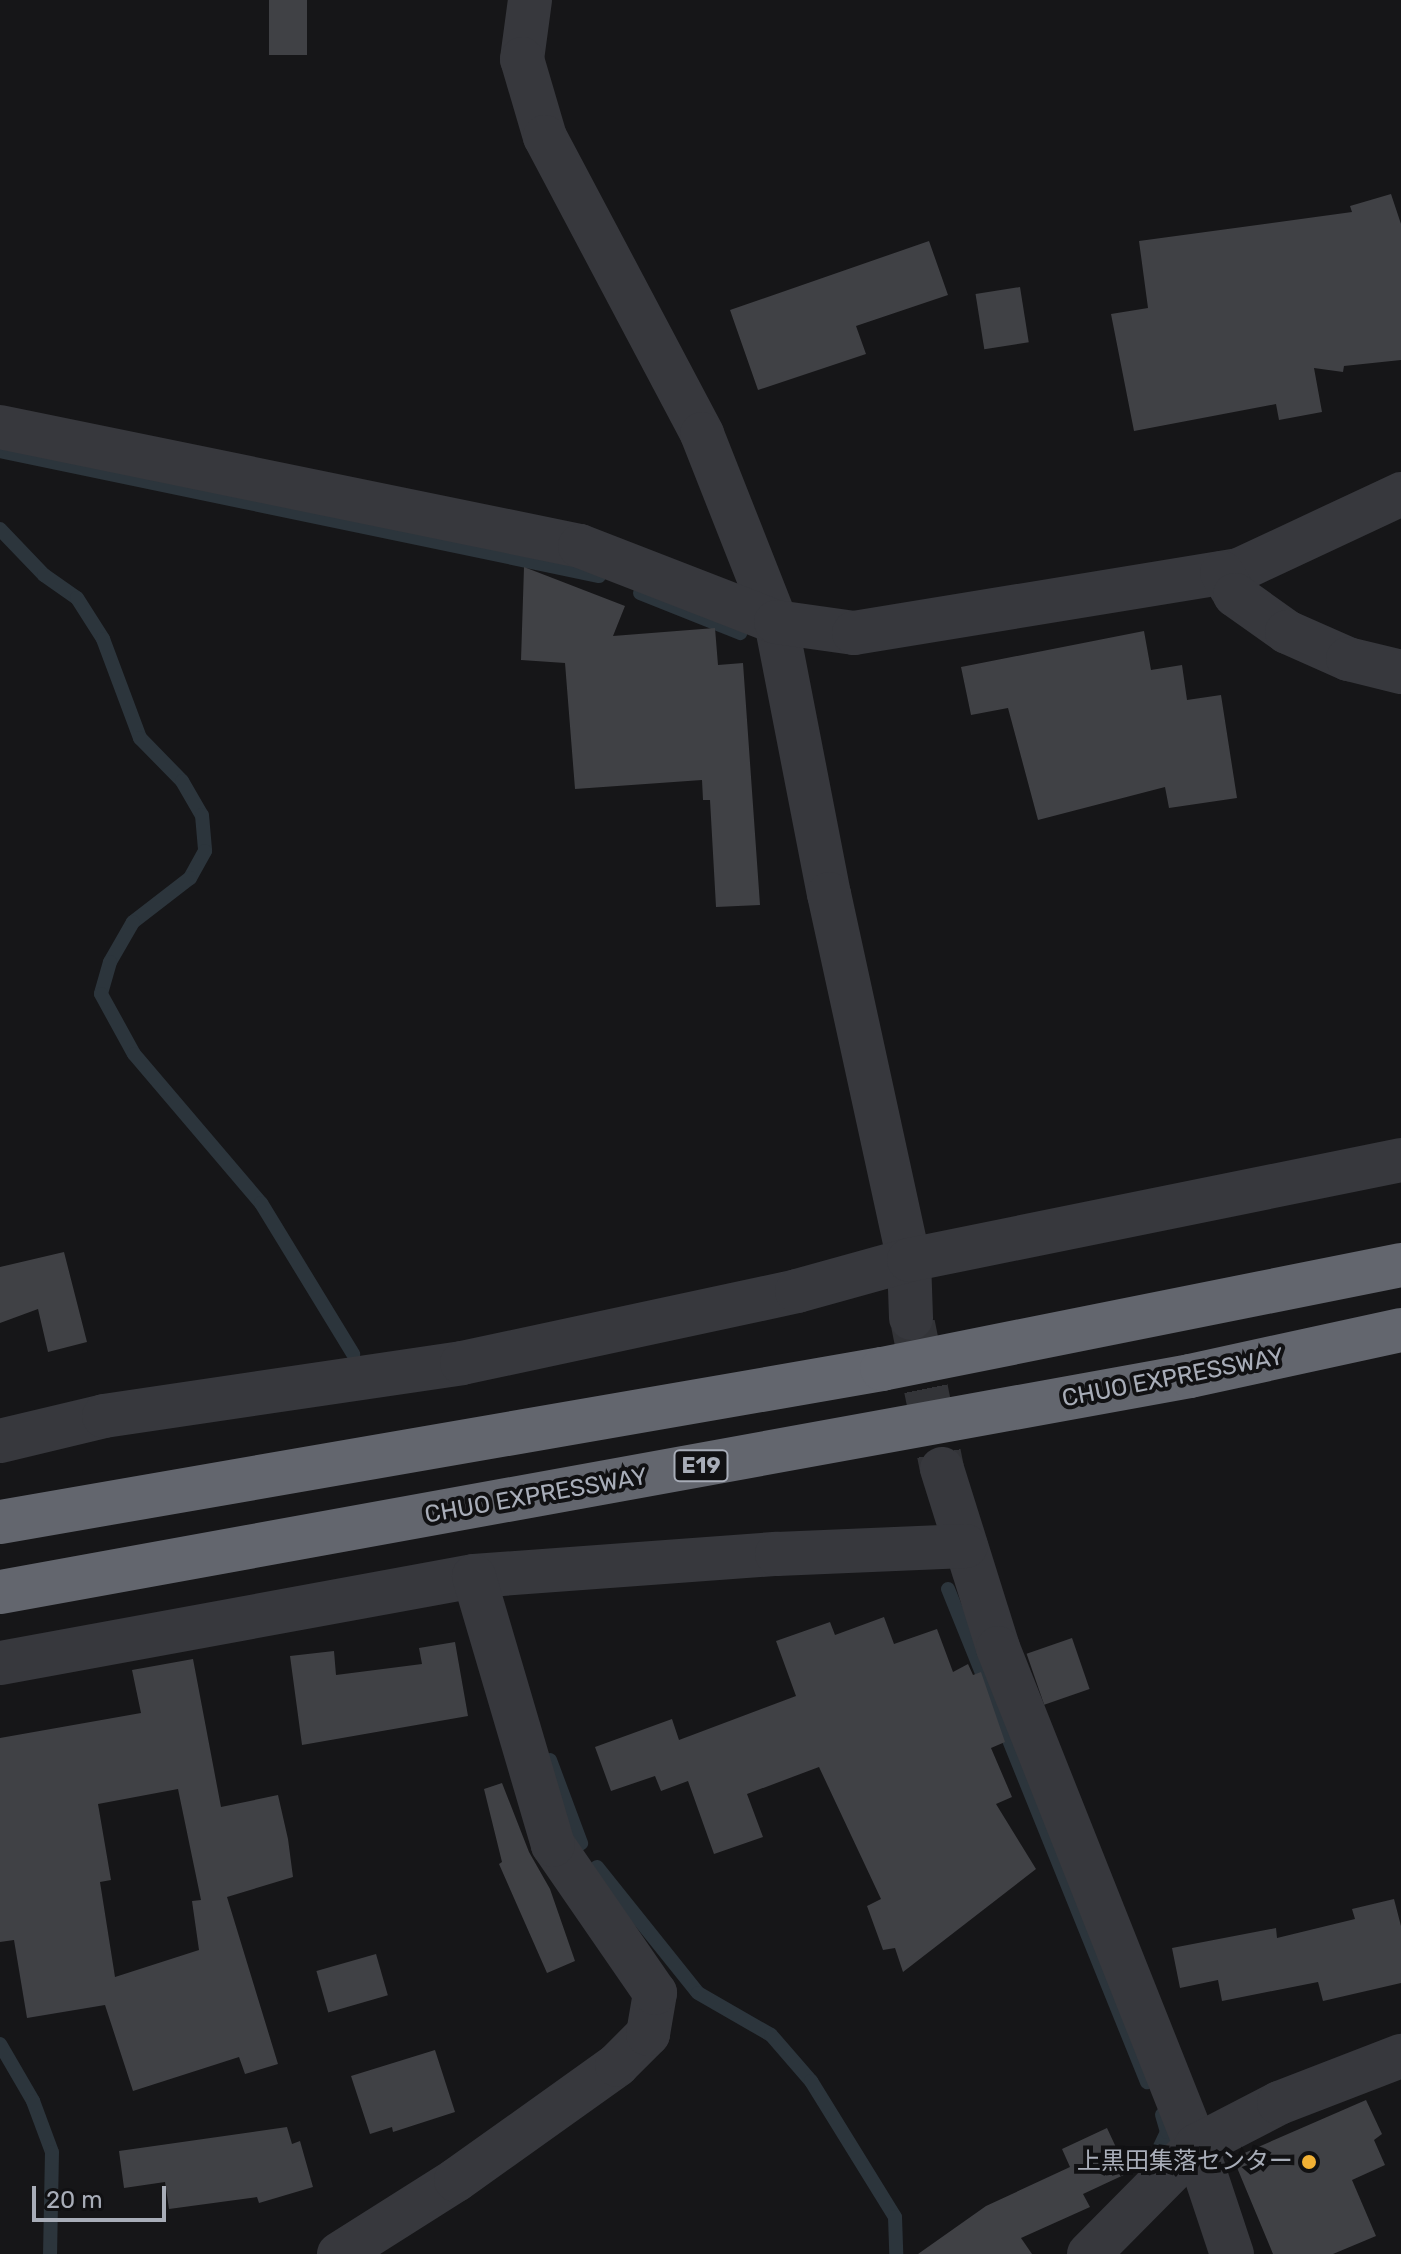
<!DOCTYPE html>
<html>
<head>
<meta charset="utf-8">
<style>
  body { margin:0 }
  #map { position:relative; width:1401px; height:2254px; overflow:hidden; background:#161618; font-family:Rubik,"Noto Sans JP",sans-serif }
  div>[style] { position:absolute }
  .stream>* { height:14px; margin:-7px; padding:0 7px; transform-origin:7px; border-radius:7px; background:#2c353c }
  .building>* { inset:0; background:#404145; transform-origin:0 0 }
  .minor-tunnel>* { height:44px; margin-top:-22px; transform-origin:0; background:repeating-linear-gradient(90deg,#333438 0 44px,transparent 0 66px) }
  .minor>* { height:44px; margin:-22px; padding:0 22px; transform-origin:22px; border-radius:22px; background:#37383d }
  .motorway>* { height:44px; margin:-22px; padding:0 22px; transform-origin:22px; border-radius:22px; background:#63666e }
  .dots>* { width:22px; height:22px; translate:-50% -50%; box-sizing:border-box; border:4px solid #111113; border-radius:50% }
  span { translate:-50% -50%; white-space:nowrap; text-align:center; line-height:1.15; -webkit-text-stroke:8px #111113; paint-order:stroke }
  .shield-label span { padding:2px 6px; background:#111113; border:2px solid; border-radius:6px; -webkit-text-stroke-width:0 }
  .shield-label { font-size:22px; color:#a8adb8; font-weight:700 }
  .street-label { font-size:24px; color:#a8adb8 }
  .poi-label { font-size:24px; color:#a8adb8 }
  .right { translate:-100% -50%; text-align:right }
  .scale { position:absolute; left:32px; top:2186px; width:134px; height:36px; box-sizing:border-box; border:4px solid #a8adb8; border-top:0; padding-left:10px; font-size:24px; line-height:28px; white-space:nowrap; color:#a8adb8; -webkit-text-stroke:6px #111113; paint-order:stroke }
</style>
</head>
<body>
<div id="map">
  <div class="stream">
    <i style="left:0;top:451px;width:612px;rotate:11.79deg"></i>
    <i style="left:0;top:529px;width:64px;rotate:46.3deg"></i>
    <i style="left:44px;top:575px;width:40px;rotate:34.9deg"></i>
    <i style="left:77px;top:598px;width:49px;rotate:57.6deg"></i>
    <i style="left:103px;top:639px;width:106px;rotate:69.5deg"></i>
    <i style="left:140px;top:738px;width:60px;rotate:45.7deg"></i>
    <i style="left:182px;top:781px;width:39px;rotate:60deg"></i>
    <i style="left:202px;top:815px;width:36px;rotate:85deg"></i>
    <i style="left:205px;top:851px;width:31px;rotate:119deg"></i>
    <i style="left:190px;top:878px;width:72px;rotate:142.3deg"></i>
    <i style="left:133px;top:922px;width:46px;rotate:119.9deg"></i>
    <i style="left:110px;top:962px;width:33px;rotate:106deg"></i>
    <i style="left:101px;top:994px;width:68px;rotate:61.2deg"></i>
    <i style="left:134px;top:1054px;width:196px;rotate:49.6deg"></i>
    <i style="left:261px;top:1203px;width:177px;rotate:58.6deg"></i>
    <i style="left:640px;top:593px;width:108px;rotate:21.8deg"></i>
    <i style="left:948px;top:1589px;width:532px;rotate:68.02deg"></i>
    <i style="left:550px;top:1760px;width:89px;rotate:69.5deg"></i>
    <i style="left:597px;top:1867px;width:161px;rotate:51.3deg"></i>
    <i style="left:698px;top:1993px;width:84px;rotate:29.9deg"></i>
    <i style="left:771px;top:2035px;width:61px;rotate:49deg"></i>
    <i style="left:811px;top:2081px;width:160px;rotate:58.3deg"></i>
    <i style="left:895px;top:2217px;width:37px;rotate:88deg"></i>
    <i style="left:0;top:2044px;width:66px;rotate:59.9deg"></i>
    <i style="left:33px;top:2101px;width:54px;rotate:69.6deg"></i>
    <i style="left:52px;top:2152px;width:102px;rotate:91.1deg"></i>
    <i style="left:1149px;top:2170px;width:42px;rotate:-64.7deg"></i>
    <i style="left:1167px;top:2132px;width:18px;rotate:-106deg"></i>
  </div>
  <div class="building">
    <i style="left:269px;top:0;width:38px;height:55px"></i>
    <i style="clip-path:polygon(1391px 194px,1401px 224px,1401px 360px,1344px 366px,1343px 372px,1314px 368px,1322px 412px,1279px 420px,1276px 404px,1134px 431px,1111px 314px,1148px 308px,1139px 241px,1352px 212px,1350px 206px)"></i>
    <i style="clip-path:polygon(929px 241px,948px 295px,856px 326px,866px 354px,758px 390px,730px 310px)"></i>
    <i style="left:1020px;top:287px;width:56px;height:45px;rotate:81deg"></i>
    <i style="clip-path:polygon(524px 567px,625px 606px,613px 636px,715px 628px,718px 665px,743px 663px,760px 905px,716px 907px,710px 800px,703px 800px,702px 780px,575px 789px,565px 663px,521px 660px)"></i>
    <i style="clip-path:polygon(1144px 631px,1151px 670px,1182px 665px,1187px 700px,1221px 695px,1237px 798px,1169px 808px,1165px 787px,1038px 820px,1008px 708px,971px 715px,961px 667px)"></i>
    <i style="clip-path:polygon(64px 1252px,87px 1342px,48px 1352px,38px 1309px,0 1323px,0 1267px)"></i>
    <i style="clip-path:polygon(884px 1617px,894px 1644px,937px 1629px,953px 1672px,968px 1664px,973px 1675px,981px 1672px,1005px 1742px,991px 1748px,1012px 1797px,996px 1804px,1036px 1869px,903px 1972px,895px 1948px,883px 1950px,867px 1906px,881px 1899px,819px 1767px,747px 1794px,763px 1837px,714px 1854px,688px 1781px,661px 1791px,655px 1776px,611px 1791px,595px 1747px,672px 1719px,679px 1740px,796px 1696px,776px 1641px,830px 1622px,835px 1635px)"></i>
    <i style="left:1072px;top:1638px;width:54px;height:48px;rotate:71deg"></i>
    <i style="clip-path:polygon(455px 1642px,468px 1716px,302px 1745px,290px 1656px,334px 1651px,336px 1675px,422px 1664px,419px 1648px)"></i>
    <i style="clip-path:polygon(evenodd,193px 1659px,221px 1807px,278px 1795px,288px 1839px,293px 1877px,227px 1897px,278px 2064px,245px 2074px,239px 2057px,133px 2091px,105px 2005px,27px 2018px,14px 1940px,0 1942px,0 1738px,141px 1713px,132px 1670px,193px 1659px,178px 1789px,201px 1900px,192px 1901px,199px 1950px,115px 1977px,100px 1882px,111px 1880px,98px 1804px,178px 1789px)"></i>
    <i style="clip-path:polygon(502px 1783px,529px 1852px,550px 1889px,575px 1961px,547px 1973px,499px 1864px,502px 1862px,484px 1789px)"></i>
    <i style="clip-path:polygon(1394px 1899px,1401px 1926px,1401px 1983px,1323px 2001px,1318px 1982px,1222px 2001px,1218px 1980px,1180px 1988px,1172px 1948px,1276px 1928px,1277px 1938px,1355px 1919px,1352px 1909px)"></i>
    <i style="left:376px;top:1954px;width:43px;height:62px;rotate:74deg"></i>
    <i style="clip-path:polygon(435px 2050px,455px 2112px,393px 2132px,392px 2127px,370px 2134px,351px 2076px)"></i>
    <i style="clip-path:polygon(1366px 2100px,1382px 2134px,1374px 2140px,1385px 2165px,1352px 2180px,1376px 2236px,1333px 2254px,1273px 2254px,1233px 2158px)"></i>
    <i style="clip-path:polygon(287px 2127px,292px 2144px,300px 2141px,313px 2187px,259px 2203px,257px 2197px,169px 2209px,165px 2182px,124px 2188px,119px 2151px)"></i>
    <i style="clip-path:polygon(1107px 2128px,1128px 2173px,1083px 2194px,1090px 2207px,1021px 2238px,1032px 2254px,918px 2254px,986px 2206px,1070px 2167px,1062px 2149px)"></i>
  </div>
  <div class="minor-tunnel">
    <i style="left:913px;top:1324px;width:148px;rotate:78.7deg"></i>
  </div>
  <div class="minor">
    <i style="left:530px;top:0;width:60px;rotate:97.7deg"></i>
    <i style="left:522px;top:59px;width:81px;rotate:73.6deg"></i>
    <i style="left:545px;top:137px;width:336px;rotate:62.1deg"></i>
    <i style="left:702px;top:434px;width:202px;rotate:68.5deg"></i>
    <i style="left:776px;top:622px;width:277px;rotate:79deg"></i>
    <i style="left:829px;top:894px;width:375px;rotate:77.7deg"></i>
    <i style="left:909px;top:1260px;width:58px;rotate:88deg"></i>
    <i style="left:0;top:427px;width:592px;rotate:11.59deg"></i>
    <i style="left:580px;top:546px;width:210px;rotate:21.2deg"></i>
    <i style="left:776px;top:622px;width:79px;rotate:8deg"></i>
    <i style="left:854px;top:633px;width:390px;rotate:-9.3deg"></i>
    <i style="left:1239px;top:570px;width:179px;rotate:-25.1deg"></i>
    <i style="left:1222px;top:573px;width:26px;rotate:59deg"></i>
    <i style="left:1235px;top:595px;width:64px;rotate:35.4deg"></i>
    <i style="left:1287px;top:632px;width:67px;rotate:23.9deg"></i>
    <i style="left:1348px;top:659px;width:55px;rotate:13.8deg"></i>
    <i style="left:0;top:1441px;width:107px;rotate:-13.5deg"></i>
    <i style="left:104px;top:1416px;width:362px;rotate:-8.4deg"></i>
    <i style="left:462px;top:1363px;width:343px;rotate:-12.1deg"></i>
    <i style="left:797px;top:1291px;width:116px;rotate:-15.5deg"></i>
    <i style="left:909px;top:1260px;width:502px;rotate:-11.49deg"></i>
    <i style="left:942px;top:1469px;width:188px;rotate:72.6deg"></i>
    <i style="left:998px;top:1648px;width:536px;rotate:68.32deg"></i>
    <i style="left:1196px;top:2146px;width:114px;rotate:71.6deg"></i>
    <i style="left:0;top:1663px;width:482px;rotate:-10.4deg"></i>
    <i style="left:474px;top:1576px;width:304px;rotate:-4.2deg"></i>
    <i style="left:777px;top:1554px;width:189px;rotate:-2.4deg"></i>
    <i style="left:339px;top:2254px;width:138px;rotate:-32.3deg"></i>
    <i style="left:456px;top:2180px;width:198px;rotate:-35.5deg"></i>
    <i style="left:617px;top:2065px;width:44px;rotate:-45deg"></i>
    <i style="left:648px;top:2034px;width:42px;rotate:-80.3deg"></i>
    <i style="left:655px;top:1993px;width:180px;rotate:-124.6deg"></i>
    <i style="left:553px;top:1845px;width:280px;rotate:-106.4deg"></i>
    <i style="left:1089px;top:2254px;width:152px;rotate:-45.3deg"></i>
    <i style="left:1196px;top:2146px;width:93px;rotate:-27.4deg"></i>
    <i style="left:1279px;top:2103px;width:131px;rotate:-21.1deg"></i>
  </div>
  <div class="motorway">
    <i style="left:0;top:1522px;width:895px;rotate:-9.84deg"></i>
    <i style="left:882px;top:1369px;width:529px;rotate:-11.33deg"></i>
    <i style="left:0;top:1592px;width:1209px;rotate:-10.29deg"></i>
    <i style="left:1190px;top:1376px;width:216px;rotate:-12.3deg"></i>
  </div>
  <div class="dots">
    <i style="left:1309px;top:2162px;background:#f2b134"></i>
  </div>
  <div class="shield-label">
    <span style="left:701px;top:1466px">E19</span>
  </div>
  <div class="street-label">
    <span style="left:1173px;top:1378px;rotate:-11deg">CHUO EXPRESSWAY</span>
    <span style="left:536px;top:1496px;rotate:-10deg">CHUO EXPRESSWAY</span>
  </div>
  <div class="poi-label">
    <span class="right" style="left:1293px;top:2162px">上黒田集落センター</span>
  </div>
  <div class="scale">20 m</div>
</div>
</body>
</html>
